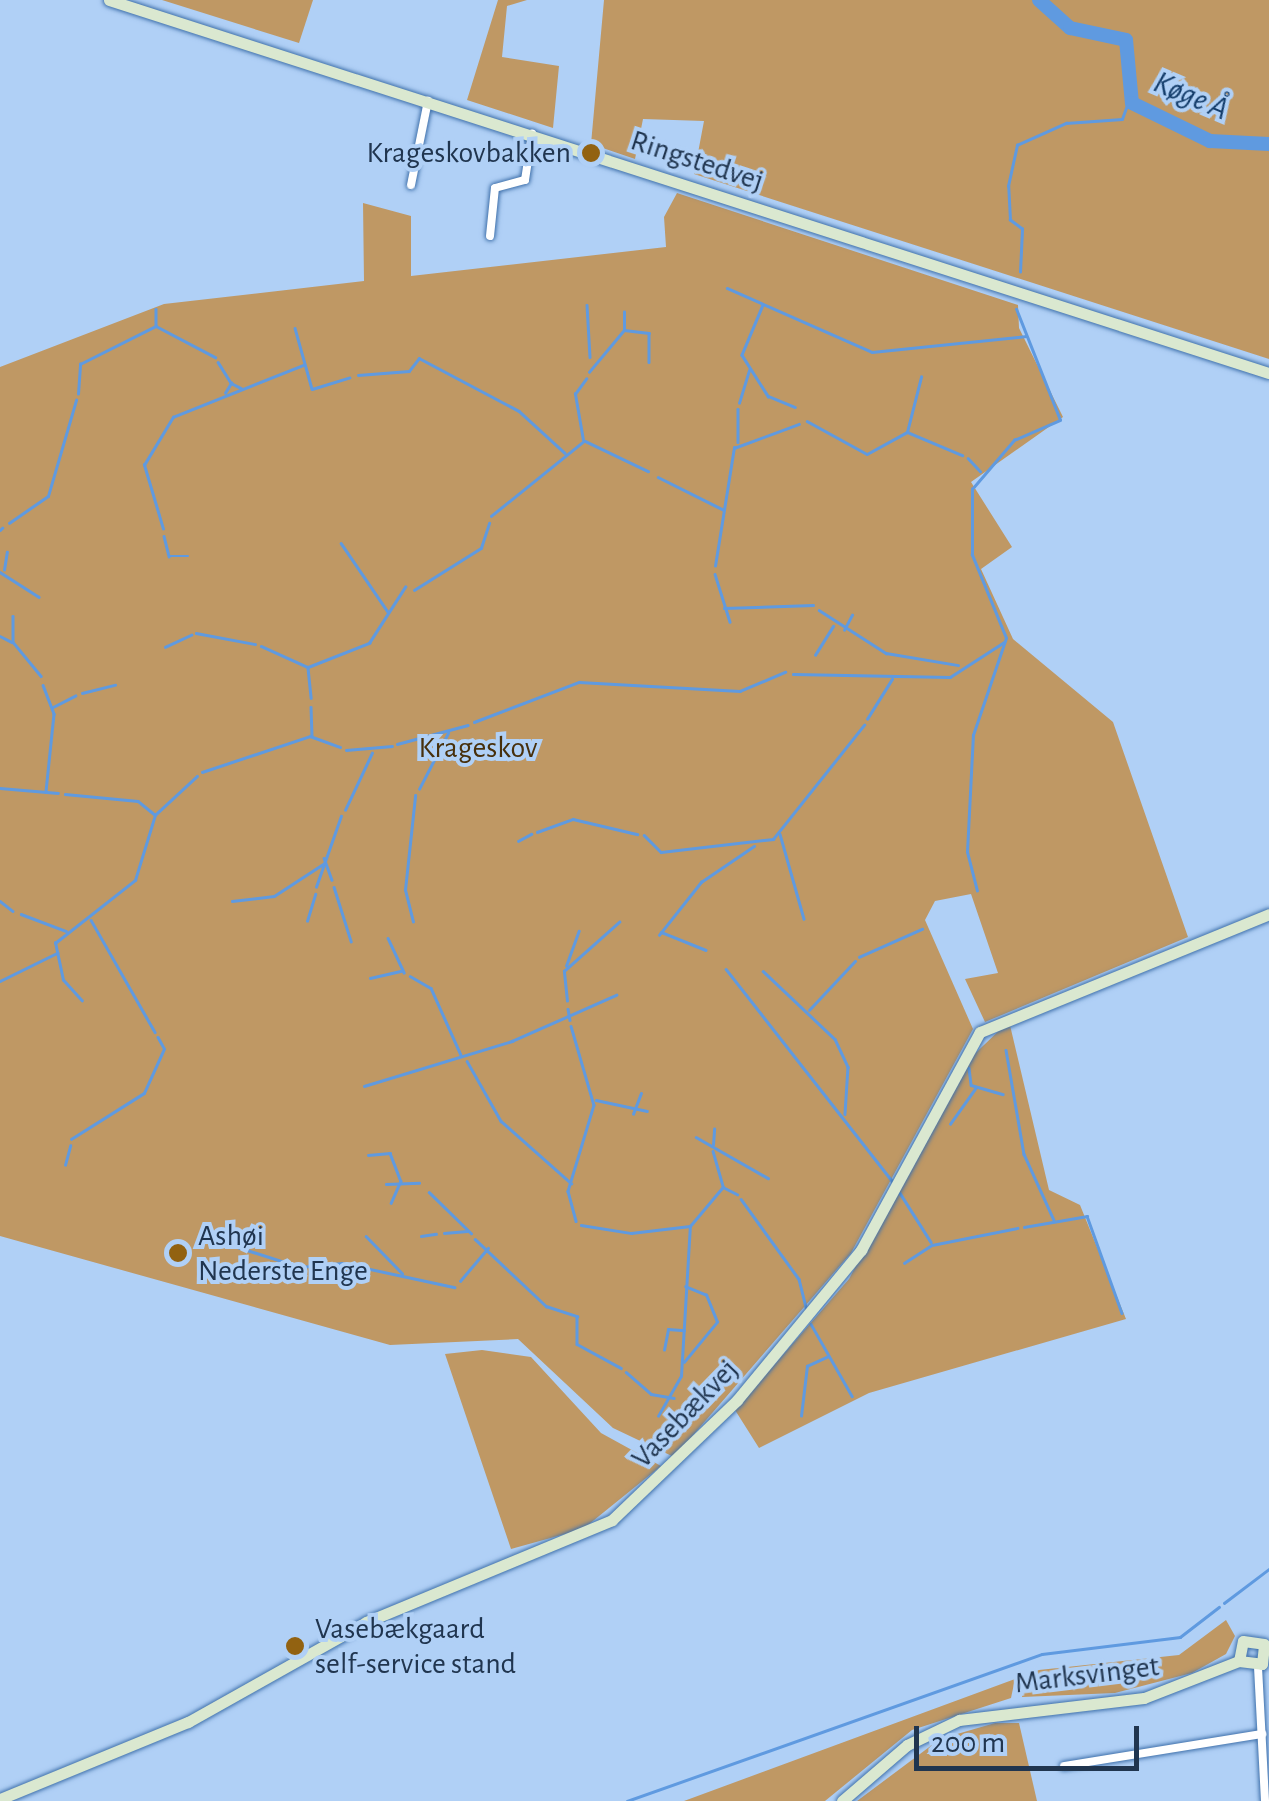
<!DOCTYPE html>
<html>
<head>
<meta charset="utf-8">
<style>
  body { margin:0 }
  #map { position:relative; width:1269px; height:1801px; overflow:hidden; background:#b0d0f6; font-family:"Alegreya Sans",sans-serif }
  div>[style] { position:absolute }
  .green>* { inset:0; background:#bf9864 }
  .stream>* { height:2.5px; margin:-1.25px; padding:0 1.25px; transform-origin:1.25px; border-radius:1.25px; background:#5f9ae0 }
  .river>* { height:14px; margin:-7px; padding:0 7px; transform-origin:7px; border-radius:7px; background:#5f9ae0 }
  .roads { filter:drop-shadow(0 0 2px #4071ab) drop-shadow(0 0 2px #4071ab) }
  .street>* { height:8px; margin:-4px; padding:0 4px; transform-origin:4px; border-radius:4px; background:#fff }
  .secondary>* { height:11px; margin:-5.5px; padding:0 5.5px; transform-origin:5.5px; border-radius:5.5px; background:#dae8d0 }
  .dots>* { width:28px; height:28px; translate:-50% -50%; box-sizing:border-box; border:5px solid #b0d0f6; border-radius:50% }
  span { translate:-50% -50%; white-space:nowrap; text-align:center; line-height:1.15; -webkit-text-stroke:8px #b0d0f6; paint-order:stroke }
  .poi-label { font-size:30px; color:#20354f }
  .right { translate:-100% -50%; text-align:right }
  .left { translate:0 -50%; text-align:left }
  .street-label { font-size:30px; color:#20354f }
  .park-label { font-size:30px; color:#472f0b }
  .water-label { font-size:32px; color:#133c6a; font-style:italic }
  .scale { position:absolute; left:914px; top:1726px; width:225px; height:45px; box-sizing:border-box; border:5px solid #20354f; border-top:0; padding-left:12px; font-size:30px; line-height:35px; white-space:nowrap; color:#20354f; -webkit-text-stroke:8px #b0d0f6; paint-order:stroke }
</style>
</head>
<body>
<div id="map">
  <div class="green">
    <i style="clip-path:polygon(162px 0,313px 0,299px 43px)"></i>
    <i style="clip-path:polygon(498px 0,527px 0,507px 6px,502px 57px,559px 66px,553px 128px,467px 100px)"></i>
    <i style="clip-path:polygon(604px 0,1269px 0,1269px 359px,694px 174px,704px 121px,643px 119px,635px 159px,591px 144px)"></i>
    <i style="clip-path:polygon(677px 193px,1018px 305px,1019px 328px,1063px 417px,971px 482px,1012px 547px,981px 569px,1013px 639px,1113px 722px,1188px 937px,985px 1022px,965px 979px,998px 973px,971px 894px,935px 901px,925px 920px,973px 1029px,851px 1253px,674px 1457px,613px 1428px,518px 1339px,390px 1345px,0 1236px,0 367px,164px 304px,364px 281px,363px 203px,411px 216px,411px 276px,666px 247px,664px 217px)"></i>
    <i style="clip-path:polygon(1009px 1021px,1049px 1190px,1080px 1205px,1126px 1319px,869px 1393px,759px 1448px,735px 1410px,849px 1279px,960px 1068px)"></i>
    <i style="clip-path:polygon(482px 1350px,531px 1357px,601px 1433px,661px 1466px,583px 1529px,511px 1549px,445px 1354px)"></i>
    <i style="clip-path:polygon(1226px 1620px,1235px 1636px,1226px 1654px,1192px 1673px,1115px 1693px,1022px 1697px,1025px 1676px,1039px 1670px,1179px 1655px)"></i>
    <i style="clip-path:polygon(1015px 1679px,1011px 1698px,912px 1730px,825px 1801px,684px 1801px)"></i>
    <i style="clip-path:polygon(995px 1723px,1019px 1723px,1037px 1801px,857px 1801px,940px 1739px)"></i>
  </div>
  <div class="stream">
    <i style="left:1020px;top:272px;width:43px;rotate:-87.3deg"></i>
    <i style="left:1022px;top:229px;width:15px;rotate:-143deg"></i>
    <i style="left:1010px;top:220px;width:34px;rotate:-93deg"></i>
    <i style="left:1008px;top:186px;width:42px;rotate:-77.6deg"></i>
    <i style="left:1017px;top:145px;width:54px;rotate:-24.2deg"></i>
    <i style="left:1066px;top:123px;width:56px;rotate:-4.1deg"></i>
    <i style="left:1122px;top:119px;width:20px;rotate:-70deg"></i>
    <i style="left:727px;top:288px;width:158px;rotate:23.8deg"></i>
    <i style="left:872px;top:352px;width:155px;rotate:-5.9deg"></i>
    <i style="left:587px;top:305px;width:52px;rotate:86.7deg"></i>
    <i style="left:763px;top:305px;width:54px;rotate:112.8deg"></i>
    <i style="left:742px;top:355px;width:49px;rotate:57.6deg"></i>
    <i style="left:768px;top:396px;width:29px;rotate:22deg"></i>
    <i style="left:156px;top:309px;width:17px;rotate:90deg"></i>
    <i style="left:156px;top:326px;width:67px;rotate:27.7deg"></i>
    <i style="left:295px;top:328px;width:63px;rotate:74.4deg"></i>
    <i style="left:312px;top:389px;width:39px;rotate:-17deg"></i>
    <i style="left:624px;top:330px;width:25px;rotate:7deg"></i>
    <i style="left:649px;top:333px;width:29px;rotate:90deg"></i>
    <i style="left:218px;top:362px;width:25px;rotate:58deg"></i>
    <i style="left:589px;top:372px;width:55px;rotate:-50.2deg"></i>
    <i style="left:624px;top:330px;width:18px;rotate:-90deg"></i>
    <i style="left:358px;top:375px;width:51px;rotate:-4.5deg"></i>
    <i style="left:409px;top:371px;width:16px;rotate:-52deg"></i>
    <i style="left:419px;top:358px;width:113px;rotate:27.9deg"></i>
    <i style="left:519px;top:411px;width:62px;rotate:42.4deg"></i>
    <i style="left:225px;top:393px;width:12px;rotate:-59deg"></i>
    <i style="left:231px;top:383px;width:11px;rotate:27deg"></i>
    <i style="left:78px;top:394px;width:30px;rotate:-86deg"></i>
    <i style="left:80px;top:364px;width:85px;rotate:-26.6deg"></i>
    <i style="left:739px;top:403px;width:34px;rotate:-73deg"></i>
    <i style="left:738px;top:409px;width:33px;rotate:90deg"></i>
    <i style="left:807px;top:421px;width:68px;rotate:28.8deg"></i>
    <i style="left:867px;top:454px;width:46px;rotate:-28.8deg"></i>
    <i style="left:907px;top:432px;width:60px;rotate:22.7deg"></i>
    <i style="left:907px;top:432px;width:57px;rotate:-75.7deg"></i>
    <i style="left:583px;top:440px;width:47px;rotate:-99.9deg"></i>
    <i style="left:575px;top:394px;width:19px;rotate:-54deg"></i>
    <i style="left:585px;top:441px;width:70px;rotate:25.5deg"></i>
    <i style="left:968px;top:458px;width:18px;rotate:47deg"></i>
    <i style="left:658px;top:477px;width:72px;rotate:26.6deg"></i>
    <i style="left:491px;top:516px;width:119px;rotate:-38.9deg"></i>
    <i style="left:9px;top:523px;width:47px;rotate:-34.7deg"></i>
    <i style="left:48px;top:496px;width:100px;rotate:-73.7deg"></i>
    <i style="left:163px;top:529px;width:67px;rotate:-106.5deg"></i>
    <i style="left:144px;top:465px;width:56px;rotate:-58.9deg"></i>
    <i style="left:173px;top:417px;width:140px;rotate:-21.8deg"></i>
    <i style="left:0;top:530px;width:3px;rotate:-45deg"></i>
    <i style="left:164px;top:536px;width:21px;rotate:76deg"></i>
    <i style="left:169px;top:556px;width:19px"></i>
    <i style="left:341px;top:543px;width:83px;rotate:55.7deg"></i>
    <i style="left:715px;top:566px;width:120px;rotate:-80.9deg"></i>
    <i style="left:734px;top:448px;width:69px;rotate:-20.3deg"></i>
    <i style="left:4px;top:570px;width:18px;rotate:-81deg"></i>
    <i style="left:0;top:572px;width:46px;rotate:32.7deg"></i>
    <i style="left:715px;top:574px;width:50px;rotate:72.6deg"></i>
    <i style="left:414px;top:590px;width:79px;rotate:-32.1deg"></i>
    <i style="left:481px;top:548px;width:26px;rotate:-72deg"></i>
    <i style="left:724px;top:608px;width:89px;rotate:-1.9deg"></i>
    <i style="left:819px;top:610px;width:80px;rotate:32.7deg"></i>
    <i style="left:886px;top:653px;width:73px;rotate:9.5deg"></i>
    <i style="left:13px;top:616px;width:26px;rotate:90deg"></i>
    <i style="left:13px;top:642px;width:44px;rotate:50.5deg"></i>
    <i style="left:844px;top:630px;width:17px;rotate:-62deg"></i>
    <i style="left:196px;top:633px;width:60px;rotate:10.6deg"></i>
    <i style="left:0;top:636px;width:13px;rotate:27deg"></i>
    <i style="left:261px;top:646px;width:51px;rotate:24.1deg"></i>
    <i style="left:308px;top:667px;width:66px;rotate:-21.5deg"></i>
    <i style="left:369px;top:643px;width:67px;rotate:-57.3deg"></i>
    <i style="left:165px;top:647px;width:29px;rotate:-25deg"></i>
    <i style="left:815px;top:655px;width:34px;rotate:-58deg"></i>
    <i style="left:308px;top:668px;width:30px;rotate:84deg"></i>
    <i style="left:793px;top:674px;width:157px;rotate:1.1deg"></i>
    <i style="left:950px;top:677px;width:64px;rotate:-32.9deg"></i>
    <i style="left:43px;top:685px;width:31px;rotate:69deg"></i>
    <i style="left:54px;top:714px;width:78px;rotate:95.9deg"></i>
    <i style="left:82px;top:693px;width:34px;rotate:-14deg"></i>
    <i style="left:53px;top:707px;width:25px;rotate:-27deg"></i>
    <i style="left:311px;top:707px;width:29px;rotate:88deg"></i>
    <i style="left:867px;top:719px;width:47px;rotate:-58deg"></i>
    <i style="left:474px;top:722px;width:112px;rotate:-20.9deg"></i>
    <i style="left:579px;top:682px;width:161px;rotate:3.2deg"></i>
    <i style="left:740px;top:691px;width:49px;rotate:-22.9deg"></i>
    <i style="left:397px;top:744px;width:73px;rotate:-15deg"></i>
    <i style="left:346px;top:750px;width:46px;rotate:-5deg"></i>
    <i style="left:202px;top:772px;width:114px;rotate:-18.4deg"></i>
    <i style="left:310px;top:736px;width:32px;rotate:20deg"></i>
    <i style="left:0;top:788px;width:58px;rotate:4.9deg"></i>
    <i style="left:419px;top:789px;width:63px;rotate:-62.6deg"></i>
    <i style="left:65px;top:794px;width:73px;rotate:5.5deg"></i>
    <i style="left:138px;top:801px;width:21px;rotate:39deg"></i>
    <i style="left:345px;top:810px;width:63px;rotate:-64.7deg"></i>
    <i style="left:537px;top:832px;width:38px;rotate:-20deg"></i>
    <i style="left:573px;top:819px;width:66px;rotate:13.2deg"></i>
    <i style="left:780px;top:834px;width:88px;rotate:74.2deg"></i>
    <i style="left:644px;top:835px;width:24px;rotate:45deg"></i>
    <i style="left:661px;top:852px;width:113px;rotate:-6.6deg"></i>
    <i style="left:773px;top:839px;width:146px;rotate:-51.4deg"></i>
    <i style="left:518px;top:841px;width:15px;rotate:-28deg"></i>
    <i style="left:324px;top:858px;width:23px;rotate:70deg"></i>
    <i style="left:316px;top:887px;width:75px;rotate:-70.6deg"></i>
    <i style="left:334px;top:887px;width:57px;rotate:72.5deg"></i>
    <i style="left:977px;top:891px;width:40px;rotate:-104.4deg"></i>
    <i style="left:967px;top:852px;width:117px;rotate:-87.1deg"></i>
    <i style="left:973px;top:735px;width:102px;rotate:-71.2deg"></i>
    <i style="left:1006px;top:638px;width:90px;rotate:-112.3deg"></i>
    <i style="left:972px;top:555px;width:66px;rotate:-90deg"></i>
    <i style="left:972px;top:489px;width:65px;rotate:-49.4deg"></i>
    <i style="left:1014px;top:440px;width:50px;rotate:-23.5deg"></i>
    <i style="left:1060px;top:420px;width:119px;rotate:-111.6deg"></i>
    <i style="left:0;top:901px;width:16px;rotate:38deg"></i>
    <i style="left:232px;top:901px;width:42px;rotate:-6.8deg"></i>
    <i style="left:274px;top:896px;width:59px;rotate:-33.1deg"></i>
    <i style="left:21px;top:914px;width:48px;rotate:20.7deg"></i>
    <i style="left:91px;top:920px;width:129px;rotate:60.3deg"></i>
    <i style="left:307px;top:921px;width:28px;rotate:-73deg"></i>
    <i style="left:413px;top:922px;width:33px;rotate:-104deg"></i>
    <i style="left:405px;top:890px;width:95px;rotate:-83.9deg"></i>
    <i style="left:661px;top:932px;width:48px;rotate:21.8deg"></i>
    <i style="left:659px;top:935px;width:68px;rotate:-51.6deg"></i>
    <i style="left:701px;top:882px;width:64px;rotate:-34.2deg"></i>
    <i style="left:388px;top:938px;width:38px;rotate:65deg"></i>
    <i style="left:859px;top:957px;width:69px;rotate:-24deg"></i>
    <i style="left:566px;top:966px;width:37px;rotate:-70deg"></i>
    <i style="left:726px;top:969px;width:269px;rotate:51.9deg"></i>
    <i style="left:763px;top:971px;width:99px;rotate:43.4deg"></i>
    <i style="left:835px;top:1039px;width:31px;rotate:65deg"></i>
    <i style="left:848px;top:1067px;width:47px;rotate:93.7deg"></i>
    <i style="left:410px;top:976px;width:24px;rotate:30deg"></i>
    <i style="left:431px;top:988px;width:73px;rotate:65.9deg"></i>
    <i style="left:370px;top:978px;width:32px;rotate:-13deg"></i>
    <i style="left:0;top:981px;width:64px;rotate:-26.2deg"></i>
    <i style="left:82px;top:1001px;width:28px;rotate:-132deg"></i>
    <i style="left:63px;top:980px;width:38px;rotate:-102deg"></i>
    <i style="left:55px;top:943px;width:102px;rotate:-38.2deg"></i>
    <i style="left:135px;top:880px;width:68px;rotate:-72.9deg"></i>
    <i style="left:155px;top:815px;width:57px;rotate:-42.9deg"></i>
    <i style="left:567px;top:1001px;width:30px;rotate:-96deg"></i>
    <i style="left:564px;top:971px;width:74px;rotate:-41.7deg"></i>
    <i style="left:568px;top:1009px;width:11px;rotate:80deg"></i>
    <i style="left:809px;top:1010px;width:67px;rotate:-46.8deg"></i>
    <i style="left:571px;top:1026px;width:82px;rotate:73.8deg"></i>
    <i style="left:594px;top:1105px;width:90px;rotate:106.8deg"></i>
    <i style="left:568px;top:1191px;width:31px;rotate:75deg"></i>
    <i style="left:1006px;top:1050px;width:106px;rotate:80.2deg"></i>
    <i style="left:1024px;top:1154px;width:72px;rotate:65.6deg"></i>
    <i style="left:467px;top:1061px;width:69px;rotate:60.5deg"></i>
    <i style="left:501px;top:1121px;width:94px;rotate:41.5deg"></i>
    <i style="left:969px;top:1068px;width:17px;rotate:83deg"></i>
    <i style="left:971px;top:1085px;width:33px;rotate:16deg"></i>
    <i style="left:364px;top:1086px;width:155px;rotate:-16.9deg"></i>
    <i style="left:512px;top:1041px;width:114px;rotate:-23.9deg"></i>
    <i style="left:596px;top:1100px;width:52px;rotate:12.2deg"></i>
    <i style="left:633px;top:1114px;width:22px;rotate:-69deg"></i>
    <i style="left:950px;top:1124px;width:43px;rotate:-54.5deg"></i>
    <i style="left:696px;top:1137px;width:83px;rotate:29.7deg"></i>
    <i style="left:71px;top:1139px;width:86px;rotate:-32.2deg"></i>
    <i style="left:144px;top:1093px;width:48px;rotate:-65.6deg"></i>
    <i style="left:164px;top:1049px;width:13px;rotate:-119deg"></i>
    <i style="left:713px;top:1145px;width:16px;rotate:-86deg"></i>
    <i style="left:713px;top:1151px;width:37px;rotate:74deg"></i>
    <i style="left:368px;top:1155px;width:22px;rotate:-5deg"></i>
    <i style="left:390px;top:1153px;width:30px;rotate:69deg"></i>
    <i style="left:401px;top:1181px;width:24px;rotate:114deg"></i>
    <i style="left:65px;top:1165px;width:20px;rotate:-75deg"></i>
    <i style="left:386px;top:1184px;width:33px;rotate:-2deg"></i>
    <i style="left:429px;top:1192px;width:59px;rotate:44.3deg"></i>
    <i style="left:900px;top:1193px;width:58px;rotate:57.7deg"></i>
    <i style="left:741px;top:1199px;width:99px;rotate:54.1deg"></i>
    <i style="left:799px;top:1279px;width:29px;rotate:76deg"></i>
    <i style="left:581px;top:1225px;width:51px;rotate:9.1deg"></i>
    <i style="left:631px;top:1233px;width:59px;rotate:-6.8deg"></i>
    <i style="left:690px;top:1226px;width:51px;rotate:-49.8deg"></i>
    <i style="left:723px;top:1187px;width:16px;rotate:27deg"></i>
    <i style="left:1024px;top:1227px;width:64px;rotate:-9.9deg"></i>
    <i style="left:1087px;top:1216px;width:103px;rotate:70.2deg"></i>
    <i style="left:444px;top:1233px;width:23px;rotate:-5deg"></i>
    <i style="left:366px;top:1236px;width:52px;rotate:45.8deg"></i>
    <i style="left:421px;top:1236px;width:15px;rotate:-8deg"></i>
    <i style="left:475px;top:1239px;width:98px;rotate:43.3deg"></i>
    <i style="left:546px;top:1306px;width:33px;rotate:18deg"></i>
    <i style="left:577px;top:1316px;width:28px;rotate:90deg"></i>
    <i style="left:577px;top:1344px;width:50px;rotate:28.6deg"></i>
    <i style="left:225px;top:1243px;width:79px;rotate:17.7deg"></i>
    <i style="left:300px;top:1267px;width:42px;rotate:-5.4deg"></i>
    <i style="left:342px;top:1263px;width:115px;rotate:12.1deg"></i>
    <i style="left:904px;top:1263px;width:33px;rotate:-33deg"></i>
    <i style="left:932px;top:1245px;width:87px;rotate:-11.3deg"></i>
    <i style="left:460px;top:1281px;width:43px;rotate:-49.7deg"></i>
    <i style="left:811px;top:1324px;width:83px;rotate:60.3deg"></i>
    <i style="left:664px;top:1350px;width:21px;rotate:-79deg"></i>
    <i style="left:668px;top:1329px;width:16px;rotate:4deg"></i>
    <i style="left:684px;top:1362px;width:52px;rotate:-50.5deg"></i>
    <i style="left:717px;top:1322px;width:29px;rotate:-112deg"></i>
    <i style="left:706px;top:1295px;width:22px;rotate:-158deg"></i>
    <i style="left:626px;top:1372px;width:33px;rotate:41deg"></i>
    <i style="left:651px;top:1394px;width:23px;rotate:10deg"></i>
    <i style="left:658px;top:1416px;width:46px;rotate:-60.1deg"></i>
    <i style="left:681px;top:1376px;width:150px;rotate:-86.6deg"></i>
    <i style="left:801px;top:1416px;width:50px;rotate:-83.2deg"></i>
    <i style="left:807px;top:1366px;width:23px;rotate:-25deg"></i>
    <i style="left:1224px;top:1603px;width:56px;rotate:-37.1deg"></i>
    <i style="left:627px;top:1801px;width:440px;rotate:-19.5deg"></i>
    <i style="left:1042px;top:1654px;width:139px;rotate:-7deg"></i>
    <i style="left:1180px;top:1637px;width:49px;rotate:-37.6deg"></i>
  </div>
  <div class="river">
    <i style="left:1039px;top:0;width:42px;rotate:42.1deg"></i>
    <i style="left:1070px;top:28px;width:57px;rotate:12.1deg"></i>
    <i style="left:1126px;top:40px;width:63px;rotate:84.6deg"></i>
    <i style="left:1132px;top:103px;width:87px;rotate:26deg"></i>
    <i style="left:1210px;top:141px;width:59px;rotate:2.9deg"></i>
  </div>
  <div class="roads">
    <div class="street">
      <i style="left:411px;top:185px;width:86px;rotate:-78.6deg"></i>
      <i style="left:490px;top:236px;width:48px;rotate:-84.1deg"></i>
      <i style="left:495px;top:188px;width:31px;rotate:-15deg"></i>
      <i style="left:525px;top:180px;width:47px;rotate:-81.3deg"></i>
      <i style="left:1258px;top:1667px;width:134px;rotate:87deg"></i>
      <i style="left:1064px;top:1766px;width:201px;rotate:-9.2deg"></i>
    </div>
    <div class="secondary">
      <i style="left:109px;top:0;width:1218px;rotate:17.83deg"></i>
      <i style="left:1239px;top:1661px;width:23px;rotate:7deg"></i>
      <i style="left:1262px;top:1664px;width:20px;rotate:-84deg"></i>
      <i style="left:1239px;top:1661px;width:20px;rotate:-79deg"></i>
      <i style="left:1243px;top:1641px;width:21px;rotate:8deg"></i>
      <i style="left:0;top:1799px;width:203px;rotate:-22.3deg"></i>
      <i style="left:188px;top:1722px;width:204px;rotate:-29.3deg"></i>
      <i style="left:366px;top:1622px;width:266px;rotate:-22.5deg"></i>
      <i style="left:612px;top:1520px;width:173px;rotate:-43.8deg"></i>
      <i style="left:737px;top:1400px;width:195px;rotate:-50.4deg"></i>
      <i style="left:861px;top:1250px;width:248px;rotate:-61.4deg"></i>
      <i style="left:980px;top:1032px;width:312px;rotate:-22.2deg"></i>
      <i style="left:842px;top:1801px;width:86px;rotate:-40.7deg"></i>
      <i style="left:907px;top:1745px;width:58px;rotate:-25.7deg"></i>
      <i style="left:959px;top:1720px;width:186px;rotate:-6.8deg"></i>
      <i style="left:1144px;top:1698px;width:102px;rotate:-21.3deg"></i>
    </div>
  </div>
  <div class="dots">
    <i style="left:591px;top:153px;background:#926211"></i>
    <i style="left:178px;top:1253px;background:#926211"></i>
    <i style="left:295px;top:1646px;background:#926211"></i>
  </div>
  <div class="poi-label">
    <span class="right" style="left:571px;top:153px">Krageskovbakken</span>
    <span class="left" style="left:198px;top:1253px">Ashøi<br>Nederste Enge</span>
    <span class="left" style="left:315px;top:1646px">Vasebækgaard<br>self-service stand</span>
  </div>
  <div class="street-label">
    <span style="left:697px;top:161px;rotate:18deg">Ringstedvej</span>
    <span style="left:685px;top:1414px;rotate:-46deg">Vasebækvej</span>
    <span style="left:1087px;top:1675px;rotate:-7deg">Marksvinget</span>
  </div>
  <div class="park-label">
    <span style="left:478px;top:748px">Krageskov</span>
  </div>
  <div class="water-label">
    <span style="left:1191px;top:96px;rotate:23deg">Køge Å</span>
  </div>
  <div class="scale">200 m</div>
</div>
</body>
</html>
